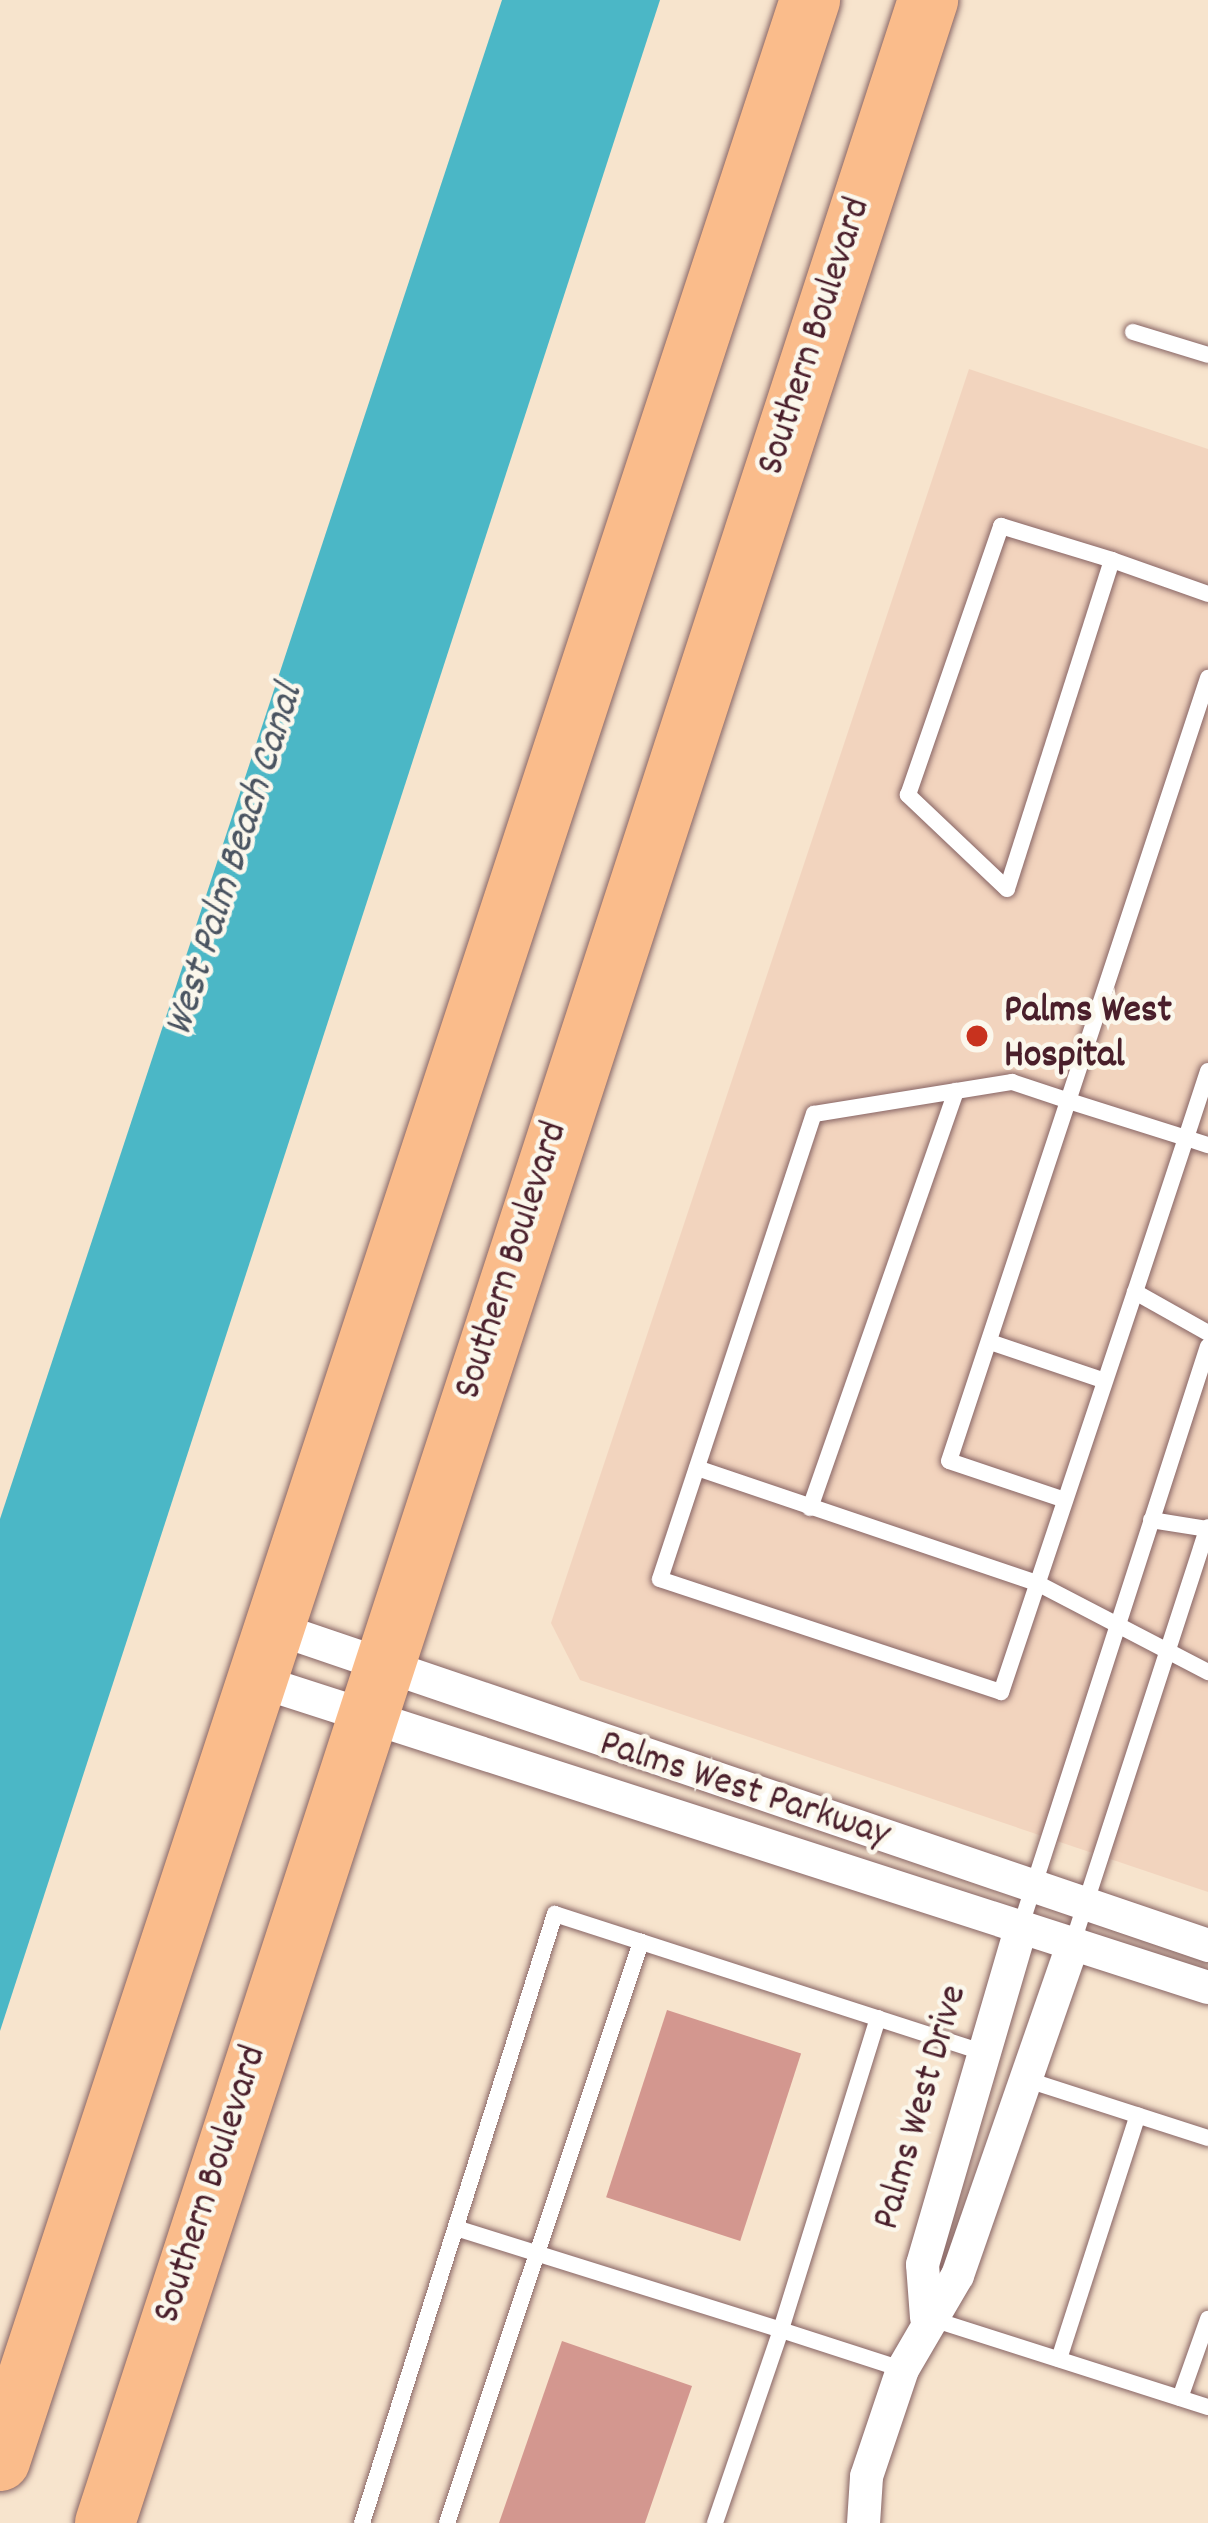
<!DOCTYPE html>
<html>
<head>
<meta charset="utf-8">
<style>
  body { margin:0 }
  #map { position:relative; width:1208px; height:2523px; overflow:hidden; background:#f7e4cd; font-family:Dekko,sans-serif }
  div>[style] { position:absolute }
  .built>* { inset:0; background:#f2d4be }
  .water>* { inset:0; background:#4bb7c6 }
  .building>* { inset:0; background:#d3978f; transform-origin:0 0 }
  .roads { filter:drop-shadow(0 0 3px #876464) drop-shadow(0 0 3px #876464) }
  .lane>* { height:16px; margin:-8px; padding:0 8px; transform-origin:8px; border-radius:8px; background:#fff }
  .street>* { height:33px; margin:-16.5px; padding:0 16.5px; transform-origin:16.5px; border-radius:16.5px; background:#fff }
  .highway>* { height:60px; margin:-30px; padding:0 30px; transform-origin:30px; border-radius:30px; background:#fabc8b }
  .dots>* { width:33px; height:33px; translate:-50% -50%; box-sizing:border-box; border:6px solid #fbf7ec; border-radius:50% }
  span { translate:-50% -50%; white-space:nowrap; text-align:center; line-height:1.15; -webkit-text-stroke:9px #fbf7ec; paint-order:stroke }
  .street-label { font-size:39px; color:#4a1f2b }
  .poi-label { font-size:39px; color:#4a1f2b; font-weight:700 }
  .left { translate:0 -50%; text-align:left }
  .water-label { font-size:42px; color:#4a5461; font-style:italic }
</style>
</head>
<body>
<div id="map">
  <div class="built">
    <i style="clip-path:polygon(969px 369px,1208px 449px,1208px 1892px,580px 1680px,551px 1623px)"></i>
  </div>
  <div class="water">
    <i style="clip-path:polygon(502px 0,660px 0,0 2031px,0 1519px)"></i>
  </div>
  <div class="building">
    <i style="left:667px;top:2010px;width:141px;height:197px;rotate:18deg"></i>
    <i style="clip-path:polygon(562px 2341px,692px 2386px,645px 2523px,499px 2523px)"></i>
  </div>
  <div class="roads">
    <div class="lane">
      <i style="left:1133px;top:332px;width:78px;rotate:17deg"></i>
      <i style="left:1112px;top:560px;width:345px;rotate:107.7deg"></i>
      <i style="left:1007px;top:889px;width:137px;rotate:-136.5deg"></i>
      <i style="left:908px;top:795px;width:285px;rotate:-70.9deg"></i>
      <i style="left:1001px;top:526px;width:116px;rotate:17deg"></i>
      <i style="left:1112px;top:560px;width:102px;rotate:19.5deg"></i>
      <i style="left:1208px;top:1071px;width:71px;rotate:108.2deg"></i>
      <i style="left:1186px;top:1138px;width:162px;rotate:108.3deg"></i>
      <i style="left:1135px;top:1292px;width:422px;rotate:108.5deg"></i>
      <i style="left:1001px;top:1692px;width:359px;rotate:-161.7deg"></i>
      <i style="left:660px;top:1579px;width:490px;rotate:-71.7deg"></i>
      <i style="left:814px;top:1114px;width:201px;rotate:-9.2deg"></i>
      <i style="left:1012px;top:1082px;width:63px;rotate:18.4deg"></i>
      <i style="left:1072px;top:1102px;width:120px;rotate:17.5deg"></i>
      <i style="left:1186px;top:1138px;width:23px;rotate:18deg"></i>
      <i style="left:1135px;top:1292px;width:84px;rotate:29.3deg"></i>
      <i style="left:990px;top:1342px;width:121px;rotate:18.7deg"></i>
      <i style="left:697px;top:1468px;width:359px;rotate:18.7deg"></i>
      <i style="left:1037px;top:1583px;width:193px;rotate:27.5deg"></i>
      <i style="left:1065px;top:1500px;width:122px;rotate:-161.4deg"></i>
      <i style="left:949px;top:1461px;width:825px;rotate:-71.7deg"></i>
      <i style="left:810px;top:1508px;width:442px;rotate:-70.7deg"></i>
      <i style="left:1151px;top:1520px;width:58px;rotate:9deg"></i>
      <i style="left:1021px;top:1925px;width:608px;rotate:-72.1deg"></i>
      <i style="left:1073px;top:1942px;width:436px;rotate:-72deg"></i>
      <i style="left:878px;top:2018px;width:327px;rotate:107.3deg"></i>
      <i style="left:781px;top:2330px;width:127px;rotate:17.9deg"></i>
      <i style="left:1025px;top:2079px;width:192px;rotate:17.9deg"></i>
      <i style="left:456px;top:2228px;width:341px;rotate:17.4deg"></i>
      <i style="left:781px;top:2330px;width:204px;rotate:108.9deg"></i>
      <i style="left:929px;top:2318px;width:293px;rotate:17.7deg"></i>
      <i style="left:1059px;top:2359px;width:256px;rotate:-72.1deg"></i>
      <i style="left:1180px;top:2398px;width:84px;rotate:-70.5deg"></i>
      <i style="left:362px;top:2523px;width:639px;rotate:-72.42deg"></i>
      <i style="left:555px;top:1914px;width:446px;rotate:17.9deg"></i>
      <i style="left:447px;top:2523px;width:613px;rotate:-71.54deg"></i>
    </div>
    <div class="street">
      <i style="left:270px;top:1626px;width:991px;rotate:18.78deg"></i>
      <i style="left:253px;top:1679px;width:1003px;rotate:17.88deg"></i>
      <i style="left:926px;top:2317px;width:53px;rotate:-94.3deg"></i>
      <i style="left:922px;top:2264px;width:353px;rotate:-73.7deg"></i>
      <i style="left:863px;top:2523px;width:47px;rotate:-86.3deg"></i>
      <i style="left:866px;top:2476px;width:113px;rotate:-71.4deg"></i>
      <i style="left:902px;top:2369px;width:109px;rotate:-59.7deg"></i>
      <i style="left:957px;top:2275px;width:353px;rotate:-70.8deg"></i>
    </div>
    <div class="highway">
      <i style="left:0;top:2461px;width:2591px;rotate:-71.78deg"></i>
      <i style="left:105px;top:2523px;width:2654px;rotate:-71.93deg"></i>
    </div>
  </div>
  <div class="dots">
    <i style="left:977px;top:1036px;background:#c8321e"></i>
  </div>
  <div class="street-label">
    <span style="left:817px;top:337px;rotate:-72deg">Southern Boulevard</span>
    <span style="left:514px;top:1261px;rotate:-72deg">Southern Boulevard</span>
    <span style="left:744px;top:1792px;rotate:18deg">Palms West Parkway</span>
    <span style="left:923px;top:2108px;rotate:-74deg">Palms West Drive</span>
    <span style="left:213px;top:2185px;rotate:-72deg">Southern Boulevard</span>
  </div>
  <div class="poi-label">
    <span class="left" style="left:1004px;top:1036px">Palms West<br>Hospital</span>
  </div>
  <div class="water-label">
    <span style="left:236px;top:861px;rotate:-72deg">West Palm Beach Canal</span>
  </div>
</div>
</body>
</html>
